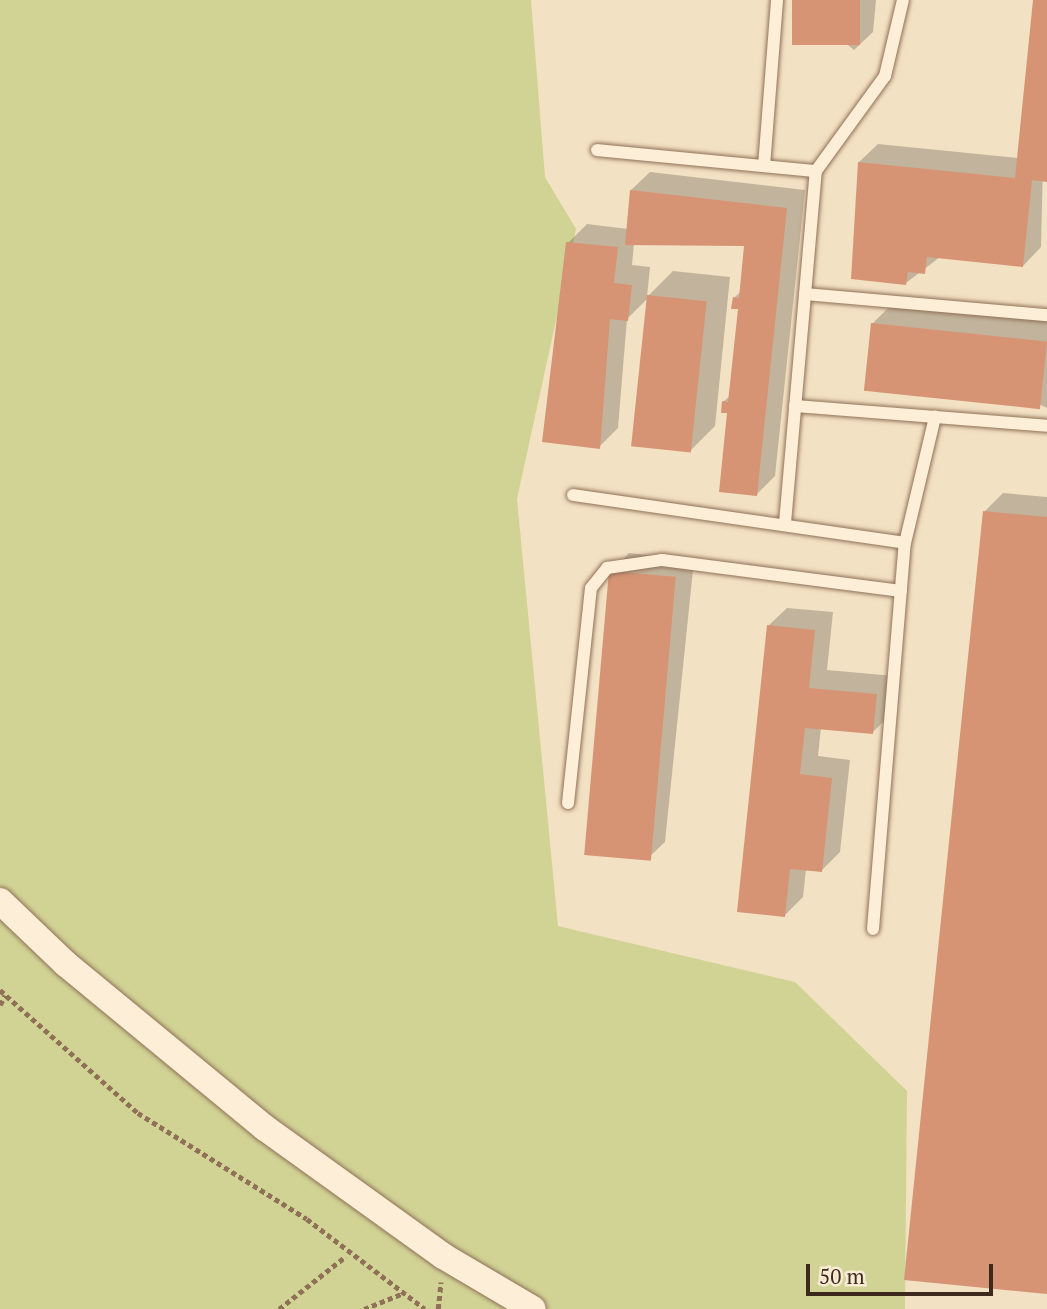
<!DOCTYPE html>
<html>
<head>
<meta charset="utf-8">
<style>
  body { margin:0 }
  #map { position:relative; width:1047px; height:1309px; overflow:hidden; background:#f3e1c3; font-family:"PT Serif",serif }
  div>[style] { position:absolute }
  .green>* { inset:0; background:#d1d395 }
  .shadow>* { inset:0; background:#0003 }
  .building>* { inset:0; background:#d69474; transform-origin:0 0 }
  .path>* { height:4.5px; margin-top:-2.25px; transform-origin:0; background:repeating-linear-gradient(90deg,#907057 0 5px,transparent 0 8.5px) }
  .roads { filter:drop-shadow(0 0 2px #907057) drop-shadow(0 0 2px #907057) }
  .lane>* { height:12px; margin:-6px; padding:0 6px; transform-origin:6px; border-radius:6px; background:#fceed7 }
  .street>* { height:26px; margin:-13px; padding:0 13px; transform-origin:13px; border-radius:13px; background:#fceed7 }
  span { translate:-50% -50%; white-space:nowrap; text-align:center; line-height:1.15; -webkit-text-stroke:5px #f9ebd3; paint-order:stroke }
  .scale { position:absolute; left:806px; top:1264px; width:187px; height:32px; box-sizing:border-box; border:4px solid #3e2a1d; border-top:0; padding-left:9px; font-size:21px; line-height:24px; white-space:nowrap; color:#3e2a1d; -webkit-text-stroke:5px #f9ebd3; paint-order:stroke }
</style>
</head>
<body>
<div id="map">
  <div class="green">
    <i style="clip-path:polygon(0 0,531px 0,545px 177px,576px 229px,517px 499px,558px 926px,795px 982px,907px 1091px,905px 1309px,0 1309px)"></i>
  </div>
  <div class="shadow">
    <i style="clip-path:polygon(794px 0,876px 0,873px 32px,854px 50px)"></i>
    <i style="clip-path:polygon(1035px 0,1047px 0,1041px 247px,1023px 266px,940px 257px,906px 283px,859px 162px,878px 144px,1019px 158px)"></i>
    <i style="clip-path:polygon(650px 172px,805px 190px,775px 476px,757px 494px,723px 402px,731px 395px,740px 308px,734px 298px,741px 291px,746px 244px,634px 244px,632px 265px,650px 267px,647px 297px,673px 271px,730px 277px,715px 426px,690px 451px,648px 298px,627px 319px,618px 428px,599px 447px,568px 243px,587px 224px,628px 229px,631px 190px)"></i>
    <i style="clip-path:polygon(891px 305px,1047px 321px,1047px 408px,872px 324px)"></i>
    <i style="clip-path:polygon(1003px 493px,1047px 497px,1047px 1292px,985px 511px)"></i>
    <i style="clip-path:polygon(629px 553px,694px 560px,665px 842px,646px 860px,611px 572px)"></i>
    <i style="clip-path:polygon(787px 608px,833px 612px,827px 670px,894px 676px,891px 714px,872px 733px,821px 727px,818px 756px,850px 760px,840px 852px,822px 870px,806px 869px,803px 897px,785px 915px,768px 626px)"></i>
  </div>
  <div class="building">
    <i style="left:792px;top:0;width:68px;height:45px"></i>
    <i style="clip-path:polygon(1033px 0,1047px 0,1047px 182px,1032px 180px,1023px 267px,927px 257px,925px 274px,908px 272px,906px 285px,851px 279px,858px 162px,1015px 178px)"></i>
    <i style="clip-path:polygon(630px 190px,787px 208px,757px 496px,719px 492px,727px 413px,721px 413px,722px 401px,728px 402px,738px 309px,731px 309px,733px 297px,739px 298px,744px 246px,625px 245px)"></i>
    <i style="clip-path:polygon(566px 242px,618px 247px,614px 283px,632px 285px,628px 321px,610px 319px,600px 449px,542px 442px)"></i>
    <i style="left:647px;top:295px;width:60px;height:152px;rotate:6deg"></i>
    <i style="left:871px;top:323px;width:177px;height:68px;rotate:6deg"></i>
    <i style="clip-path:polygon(983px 511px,1047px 517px,1047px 1294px,904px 1280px)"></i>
    <i style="left:609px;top:571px;width:67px;height:285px;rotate:5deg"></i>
    <i style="clip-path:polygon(767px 625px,815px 630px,809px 688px,877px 694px,873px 734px,805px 728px,800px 774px,832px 778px,822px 872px,790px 869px,785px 917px,737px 912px)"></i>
  </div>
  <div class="path">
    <i style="left:0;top:990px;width:185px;rotate:41.7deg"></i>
    <i style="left:138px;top:1113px;width:199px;rotate:32.1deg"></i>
    <i style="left:307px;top:1219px;width:148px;rotate:37.3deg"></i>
    <i style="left:0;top:1005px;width:11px;rotate:-63deg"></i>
    <i style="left:279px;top:1309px;width:85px;rotate:-38.3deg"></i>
    <i style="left:364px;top:1309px;width:40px;rotate:-22deg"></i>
    <i style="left:438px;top:1309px;width:27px;rotate:-84deg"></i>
  </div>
  <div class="roads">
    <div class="lane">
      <i style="left:597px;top:150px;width:220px;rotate:5.5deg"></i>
      <i style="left:764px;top:166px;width:167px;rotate:-85.5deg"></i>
      <i style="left:805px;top:294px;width:243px;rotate:5deg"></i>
      <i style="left:795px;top:406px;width:253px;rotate:4.5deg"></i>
      <i style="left:573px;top:495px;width:335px;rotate:8.2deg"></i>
      <i style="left:785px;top:523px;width:353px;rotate:-85deg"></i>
      <i style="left:816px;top:171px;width:117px;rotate:-54deg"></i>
      <i style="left:885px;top:76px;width:78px;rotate:-76.7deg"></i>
      <i style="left:568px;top:803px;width:216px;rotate:-83.9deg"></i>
      <i style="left:591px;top:588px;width:26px;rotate:-51deg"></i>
      <i style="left:607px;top:568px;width:56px;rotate:-8.3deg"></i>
      <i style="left:662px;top:560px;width:241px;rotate:7.4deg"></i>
      <i style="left:873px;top:929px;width:387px;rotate:-85.3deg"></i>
      <i style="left:905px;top:543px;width:130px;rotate:-76.6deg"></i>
    </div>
    <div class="street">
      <i style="left:0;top:901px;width:91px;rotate:43.7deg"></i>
      <i style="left:66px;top:964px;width:258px;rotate:39.5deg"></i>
      <i style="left:265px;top:1128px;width:219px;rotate:35.7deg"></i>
      <i style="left:443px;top:1256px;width:104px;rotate:30.5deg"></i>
    </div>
  </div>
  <div class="scale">50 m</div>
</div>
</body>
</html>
